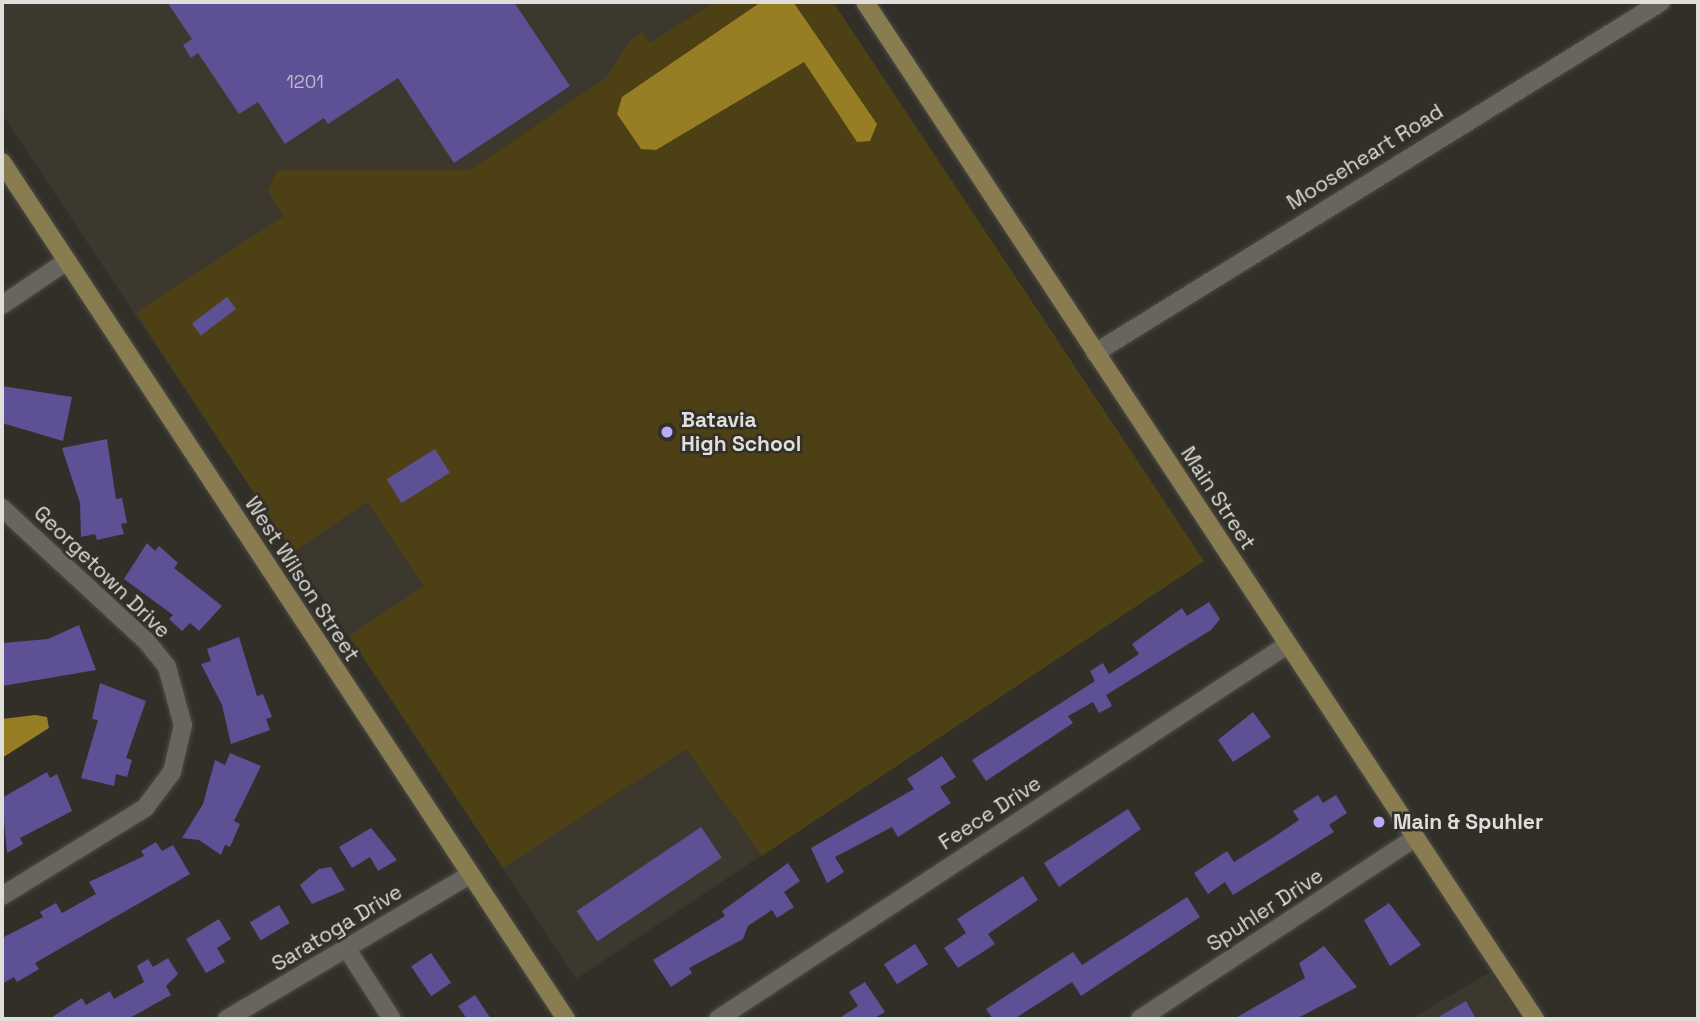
<!DOCTYPE html>
<html>
<head>
<meta charset="utf-8">
<style>
  body { margin:0 }
  #map { position:relative; width:1700px; height:1021px; overflow:hidden; background:#312f28; font-family:"Space Grotesk",sans-serif }
  div>[style] { position:absolute }
  .built>* { inset:0; background:#3c382d }
  .green>* { inset:0; background:#4d4015 }
  .water>* { inset:0; background:#977d24 }
  .building>* { inset:0; background:#5e5095; transform-origin:0 0 }
  .roads { filter:drop-shadow(0 0 2px #4c4b45) drop-shadow(0 0 2px #4c4b45) }
  .street>* { height:18px; margin:-9px; padding:0 9px; transform-origin:9px; border-radius:9px; background:#67655d }
  .secondary>* { height:18px; margin:-9px; padding:0 9px; transform-origin:9px; border-radius:9px; background:#897c50 }
  .dots>* { width:19px; height:19px; translate:-50% -50%; box-sizing:border-box; border:4px solid #312f28; border-radius:50% }
  span { translate:-50% -50%; white-space:nowrap; text-align:center; line-height:1.15; -webkit-text-stroke:5px #312f28; paint-order:stroke }
  .number-label { font-size:18px; color:#bfbac9 }
  .number-label span { -webkit-text-stroke-width:0 }
  .street-label { font-size:21px; color:#dfdeda }
  .poi-label { font-size:21px; color:#dfdeda; font-weight:700 }
  .left { translate:0 -50%; text-align:left }
  .frame { position:absolute; inset:0; border:4px solid #dfdeda; pointer-events:none }
</style>
</head>
<body>
<div id="map">
  <div class="built">
    <i style="clip-path:polygon(2px 2px,833px 2px,1204px 561px,576px 979px,2px 114px)"></i>
    <i style="clip-path:polygon(1490px 972px,1520px 1019px,1411px 1019px)"></i>
  </div>
  <div class="green">
    <i style="clip-path:polygon(714px 2px,833px 2px,1204px 561px,762px 856px,686px 749px,503px 868px,349px 636px,424px 586px,367px 502px,293px 552px,136px 313px,284px 216px,268px 191px,277px 170px,470px 170px,606px 78px,630px 41px,642px 32px,650px 43px)"></i>
  </div>
  <div class="water">
    <i style="clip-path:polygon(761px 2px,794px 3px,877px 124px,870px 141px,857px 142px,804px 62px,656px 150px,641px 149px,617px 114px,622px 97px)"></i>
    <i style="clip-path:polygon(35px 715px,47px 717px,49px 728px,2px 758px,2px 719px)"></i>
  </div>
  <div class="building">
    <i style="clip-path:polygon(167px 2px,514px 2px,570px 86px,454px 163px,398px 78px,328px 124px,324px 118px,285px 144px,258px 102px,239px 114px,198px 53px,191px 58px,183px 45px,192px 39px)"></i>
    <i style="left:227px;top:297px;width:15px;height:44px;rotate:53deg"></i>
    <i style="clip-path:polygon(2px 386px,72px 397px,63px 441px,2px 423px)"></i>
    <i style="clip-path:polygon(107px 439px,116px 499px,122px 498px,127px 523px,121px 524px,124px 534px,97px 540px,95px 534px,81px 537px,80px 503px,62px 448px)"></i>
    <i style="left:435px;top:449px;width:28px;height:57px;rotate:58deg"></i>
    <i style="clip-path:polygon(147px 543px,155px 551px,159px 546px,178px 563px,174px 568px,222px 606px,199px 631px,190px 623px,182px 631px,169px 619px,173px 615px,124px 579px)"></i>
    <i style="clip-path:polygon(1209px 602px,1220px 619px,1211px 630px,1106px 695px,1112px 706px,1099px 713px,1093px 702px,1068px 716px,1073px 723px,986px 781px,972px 760px,1095px 681px,1090px 671px,1103px 663px,1109px 674px,1139px 654px,1132px 644px,1182px 608px,1187px 616px)"></i>
    <i style="clip-path:polygon(79px 625px,96px 670px,2px 686px,3px 643px,48px 639px)"></i>
    <i style="clip-path:polygon(239px 637px,257px 696px,263px 694px,272px 717px,266px 719px,270px 730px,231px 744px,222px 705px,201px 664px,211px 661px,207px 649px)"></i>
    <i style="clip-path:polygon(100px 683px,146px 701px,126px 758px,132px 760px,127px 777px,116px 774px,114px 786px,81px 778px,98px 720px,92px 719px)"></i>
    <i style="clip-path:polygon(1253px 712px,1271px 737px,1233px 762px,1218px 740px)"></i>
    <i style="clip-path:polygon(230px 753px,261px 766px,234px 821px,240px 824px,230px 847px,225px 845px,221px 855px,199px 840px,182px 838px,203px 804px,215px 760px,225px 765px)"></i>
    <i style="clip-path:polygon(942px 756px,956px 777px,940px 787px,951px 803px,898px 837px,892px 827px,835px 857px,844px 872px,827px 883px,811px 848px,914px 789px,907px 779px)"></i>
    <i style="clip-path:polygon(47px 772px,50px 778px,57px 774px,72px 811px,20px 838px,23px 844px,7px 853px,2px 798px)"></i>
    <i style="clip-path:polygon(1318px 795px,1323px 803px,1336px 795px,1347px 813px,1329px 825px,1334px 832px,1233px 895px,1225px 882px,1208px 894px,1194px 873px,1227px 851px,1234px 862px,1274px 837px,1299px 820px,1293px 811px)"></i>
    <i style="clip-path:polygon(1128px 809px,1141px 829px,1059px 887px,1044px 863px)"></i>
    <i style="left:701px;top:827px;width:37px;height:150px;rotate:56deg"></i>
    <i style="clip-path:polygon(371px 828px,397px 860px,378px 871px,370px 857px,352px 868px,339px 847px)"></i>
    <i style="clip-path:polygon(156px 842px,162px 851px,173px 845px,190px 874px,35px 963px,39px 969px,17px 982px,14px 977px,2px 984px,2px 938px,43px 917px,40px 912px,56px 903px,62px 913px,96px 894px,89px 882px,144px 856px,141px 851px)"></i>
    <i style="clip-path:polygon(788px 863px,800px 881px,784px 892px,794px 907px,777px 918px,772px 910px,748px 926px,743px 939px,689px 968px,692px 973px,671px 987px,653px 960px,725px 916px,722px 911px)"></i>
    <i style="clip-path:polygon(331px 867px,345px 890px,312px 904px,300px 885px,319px 869px)"></i>
    <i style="clip-path:polygon(1023px 876px,1038px 900px,988px 934px,995px 944px,958px 968px,944px 948px,966px 933px,957px 919px)"></i>
    <i style="clip-path:polygon(1187px 897px,1200px 917px,1081px 996px,1072px 982px,1014px 1019px,993px 1019px,986px 1009px,1073px 952px,1082px 965px)"></i>
    <i style="clip-path:polygon(1389px 903px,1421px 945px,1390px 966px,1364px 920px)"></i>
    <i style="left:279px;top:905px;width:21px;height:34px;rotate:59deg"></i>
    <i style="clip-path:polygon(219px 919px,231px 939px,217px 948px,225px 962px,206px 973px,186px 939px)"></i>
    <i style="left:915px;top:944px;width:24px;height:37px;rotate:57deg"></i>
    <i style="clip-path:polygon(1324px 946px,1357px 987px,1296px 1019px,1234px 1019px,1305px 978px,1299px 963px)"></i>
    <i style="left:431px;top:953px;width:36px;height:24px;rotate:56deg"></i>
    <i style="clip-path:polygon(168px 958px,178px 974px,166px 986px,171px 995px,128px 1019px,49px 1019px,82px 998px,86px 1005px,110px 991px,114px 999px,144px 982px,137px 966px,148px 959px,153px 967px)"></i>
    <i style="clip-path:polygon(865px 982px,885px 1012px,873px 1019px,838px 1019px,858px 1006px,849px 992px)"></i>
    <i style="clip-path:polygon(475px 995px,491px 1019px,467px 1019px,458px 1006px)"></i>
    <i style="clip-path:polygon(1466px 1001px,1476px 1019px,1435px 1019px)"></i>
  </div>
  <div class="roads">
    <div class="street">
      <i style="left:2px;top:305px;width:78px;rotate:-34.1deg"></i>
      <i style="left:1095px;top:353px;width:666px;rotate:-31.8deg"></i>
      <i style="left:2px;top:508px;width:197px;rotate:42.7deg"></i>
      <i style="left:147px;top:642px;width:32px;rotate:51deg"></i>
      <i style="left:167px;top:667px;width:60px;rotate:74.6deg"></i>
      <i style="left:183px;top:725px;width:48px;rotate:103.2deg"></i>
      <i style="left:172px;top:772px;width:45px;rotate:126.9deg"></i>
      <i style="left:145px;top:808px;width:168px;rotate:148.4deg"></i>
      <i style="left:347px;top:949px;width:83px;rotate:57.3deg"></i>
      <i style="left:227px;top:1019px;width:282px;rotate:-30.7deg"></i>
      <i style="left:718px;top:1019px;width:681px;rotate:-33.32deg"></i>
      <i style="left:1140px;top:1019px;width:329px;rotate:-33.4deg"></i>
    </div>
    <div class="secondary">
      <i style="left:865px;top:2px;width:1218px;rotate:56.62deg"></i>
      <i style="left:2px;top:162px;width:1026px;rotate:56.65deg"></i>
    </div>
  </div>
  <div class="dots">
    <i style="left:667px;top:432px;background:#b8abf7"></i>
    <i style="left:1379px;top:822px;background:#b8abf7"></i>
  </div>
  <div class="number-label">
    <span style="left:305px;top:82px">1201</span>
  </div>
  <div class="street-label">
    <span style="left:1365px;top:157px;rotate:-32deg">Mooseheart Road</span>
    <span style="left:1218px;top:498px;rotate:57deg">Main Street</span>
    <span style="left:102px;top:572px;rotate:44deg">Georgetown Drive</span>
    <span style="left:302px;top:579px;rotate:57deg">West Wilson Street</span>
    <span style="left:990px;top:813px;rotate:-33deg">Feece Drive</span>
    <span style="left:1265px;top:910px;rotate:-33deg">Spuhler Drive</span>
    <span style="left:337px;top:928px;rotate:-31deg">Saratoga Drive</span>
  </div>
  <div class="poi-label">
    <span class="left" style="left:681px;top:432px">Batavia<br>High School</span>
    <span class="left" style="left:1393px;top:822px">Main &amp; Spuhler</span>
  </div>
  <div class="frame"></div>
</div>
</body>
</html>
